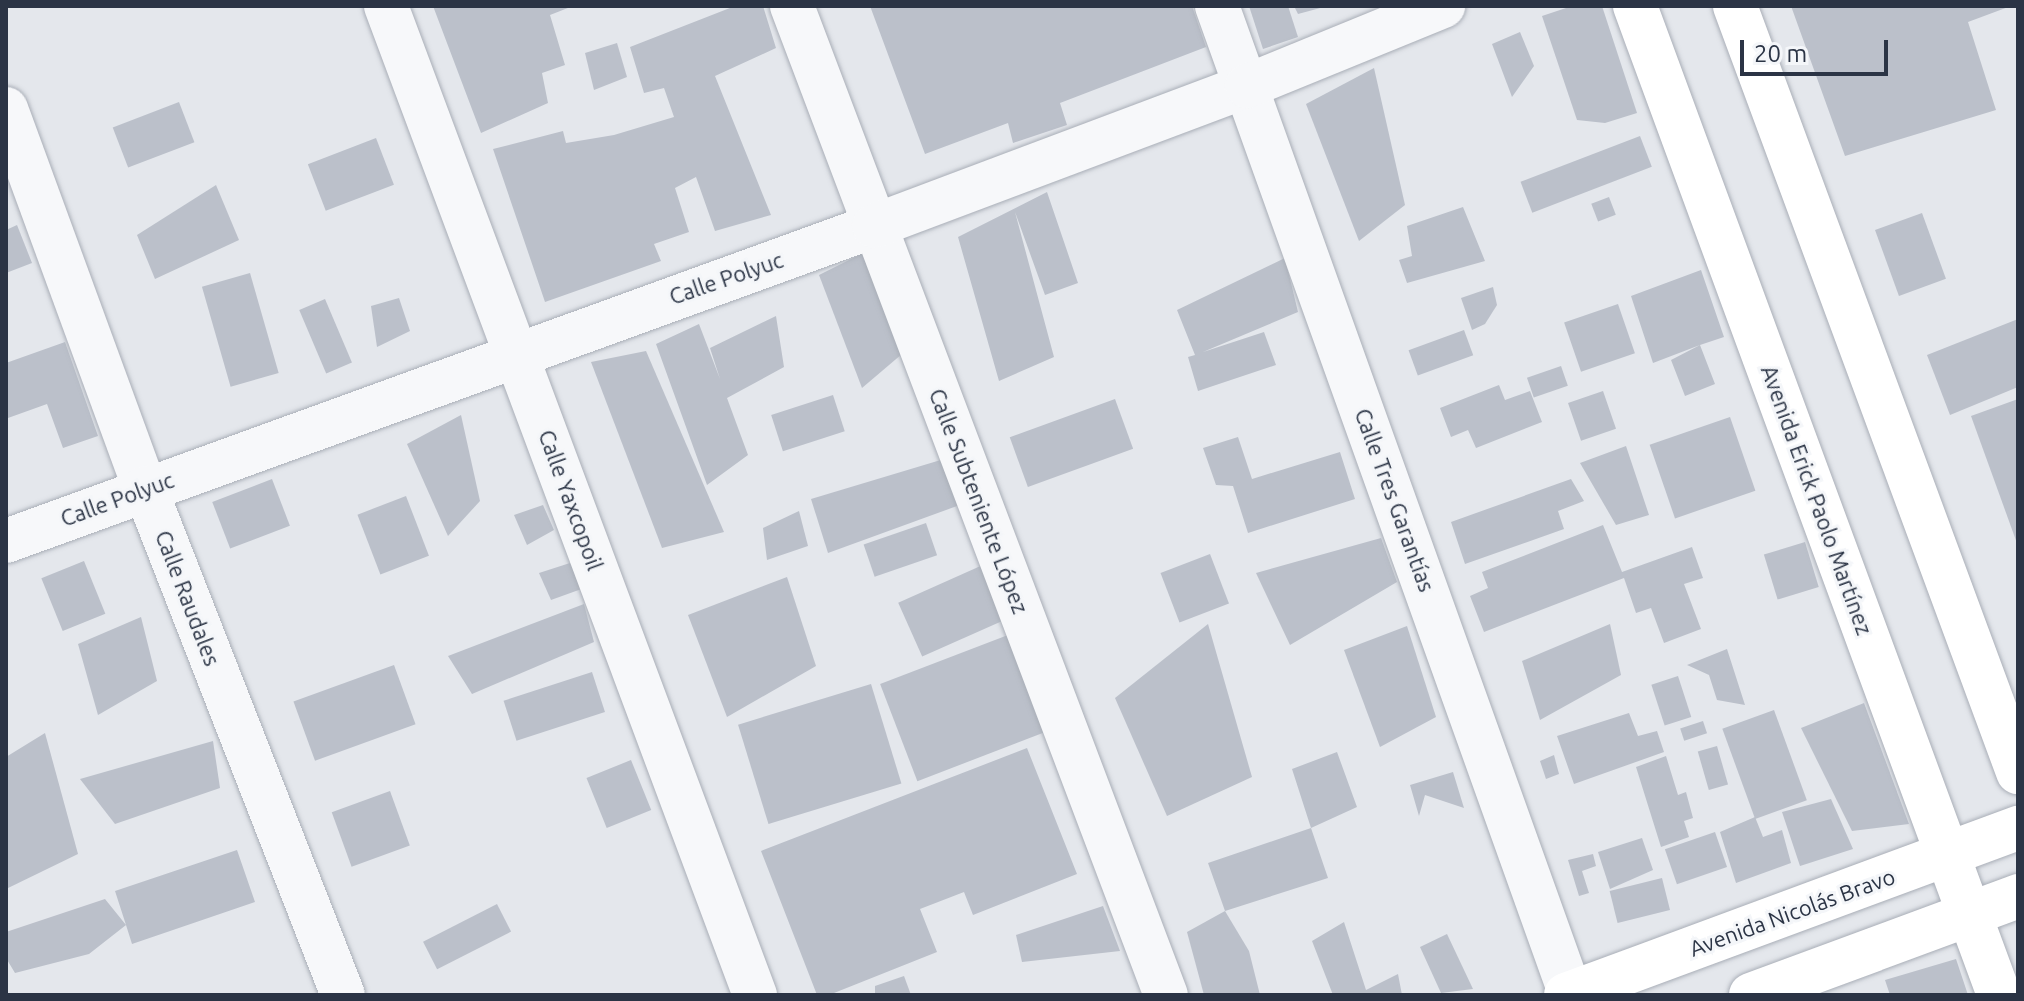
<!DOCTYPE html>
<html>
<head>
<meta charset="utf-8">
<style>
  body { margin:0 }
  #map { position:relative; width:2024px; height:1001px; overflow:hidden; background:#e4e7ec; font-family:Ubuntu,sans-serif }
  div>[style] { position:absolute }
  .building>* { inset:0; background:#bbc0ca; transform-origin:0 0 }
  .roads { filter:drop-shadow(0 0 2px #a9aeb7) drop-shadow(0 0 2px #a9aeb7) }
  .minor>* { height:44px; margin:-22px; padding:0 22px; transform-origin:22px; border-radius:22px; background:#f7f8fa }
  .major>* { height:44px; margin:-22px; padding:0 22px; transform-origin:22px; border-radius:22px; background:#fff }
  span { translate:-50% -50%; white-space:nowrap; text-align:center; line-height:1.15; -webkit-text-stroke:6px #f4f6f9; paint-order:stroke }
  .street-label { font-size:22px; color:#2b3445 }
  .frame { position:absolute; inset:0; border:8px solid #2b3445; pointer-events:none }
  .scale { position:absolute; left:1740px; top:40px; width:148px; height:36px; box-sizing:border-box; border:4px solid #2b3445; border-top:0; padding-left:10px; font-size:24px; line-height:28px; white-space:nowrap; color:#2b3445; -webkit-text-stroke:6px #f4f6f9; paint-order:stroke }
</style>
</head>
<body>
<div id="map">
  <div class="building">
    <i style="clip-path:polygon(433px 6px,573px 6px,550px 15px,565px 65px,542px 73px,548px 103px,481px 133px)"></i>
    <i style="clip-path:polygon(735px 6px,763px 6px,776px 48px,715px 76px,771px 215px,715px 231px,696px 177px,675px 188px,689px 232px,654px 244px,661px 261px,545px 302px,493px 149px,563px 131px,566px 143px,614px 135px,674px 117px,664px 88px,644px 93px,630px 47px)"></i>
    <i style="clip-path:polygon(870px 6px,1192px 6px,1206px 47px,1060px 103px,1067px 125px,1013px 143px,1008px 123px,925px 154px)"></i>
    <i style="clip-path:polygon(1249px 6px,1288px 6px,1298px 37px,1263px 49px)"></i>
    <i style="clip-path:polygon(1294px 6px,1324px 6px,1324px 7px,1298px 14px)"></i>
    <i style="clip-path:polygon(1572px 6px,1602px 6px,1637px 113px,1605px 123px,1577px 120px,1542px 16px)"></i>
    <i style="clip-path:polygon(1791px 6px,2011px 6px,1968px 22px,1996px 110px,1845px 156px)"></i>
    <i style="clip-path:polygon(1520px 32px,1534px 66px,1512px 97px,1492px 44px)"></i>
    <i style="clip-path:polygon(617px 43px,627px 77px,594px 90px,585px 53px)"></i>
    <i style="clip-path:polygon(1374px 68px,1405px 205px,1359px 241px,1306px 104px)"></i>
    <i style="left:179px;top:102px;width:43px;height:71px;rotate:69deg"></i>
    <i style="left:1640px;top:136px;width:33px;height:128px;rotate:69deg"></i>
    <i style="left:376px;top:138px;width:50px;height:73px;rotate:69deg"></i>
    <i style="clip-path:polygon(216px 185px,239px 240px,155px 279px,137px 235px)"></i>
    <i style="clip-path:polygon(1047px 192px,1078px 283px,1045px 295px,1015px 212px,1054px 357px,999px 381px,958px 237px)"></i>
    <i style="left:1609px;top:197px;width:19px;height:19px;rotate:69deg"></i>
    <i style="clip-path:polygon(1463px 207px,1485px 261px,1407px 283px,1399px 260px,1412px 256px,1407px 226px)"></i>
    <i style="left:1922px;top:213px;width:70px;height:50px;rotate:70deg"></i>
    <i style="clip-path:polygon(17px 225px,32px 263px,6px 273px,6px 230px)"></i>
    <i style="clip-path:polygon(869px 250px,902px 354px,862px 388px,819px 275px)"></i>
    <i style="clip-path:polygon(1285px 258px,1298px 312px,1203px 352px,1264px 332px,1276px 365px,1198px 391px,1188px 357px,1195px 355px,1177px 310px)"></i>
    <i style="clip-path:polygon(1701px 270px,1724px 337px,1700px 345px,1715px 384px,1685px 396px,1671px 360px,1700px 345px,1653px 363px,1631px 296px)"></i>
    <i style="left:250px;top:273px;width:104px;height:50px;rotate:74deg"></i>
    <i style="clip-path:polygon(1493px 287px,1497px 305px,1485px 324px,1472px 330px,1461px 298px)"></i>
    <i style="clip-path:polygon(399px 298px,410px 331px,377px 347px,371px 306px)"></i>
    <i style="left:325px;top:299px;width:69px;height:28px;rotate:67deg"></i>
    <i style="left:1618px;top:304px;width:52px;height:57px;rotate:71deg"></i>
    <i style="clip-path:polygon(776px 316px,784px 367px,727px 398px,748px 455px,707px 485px,656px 344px,699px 324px,720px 379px,710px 348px)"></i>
    <i style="clip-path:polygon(2018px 319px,2018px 387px,1950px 415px,1927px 355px)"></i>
    <i style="left:1464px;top:330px;width:27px;height:59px;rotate:70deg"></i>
    <i style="clip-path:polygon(65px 342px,98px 436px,63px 448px,47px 404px,8px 418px,6px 363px)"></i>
    <i style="clip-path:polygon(646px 351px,724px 532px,662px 548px,591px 362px)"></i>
    <i style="left:1561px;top:366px;width:21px;height:36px;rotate:71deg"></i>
    <i style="clip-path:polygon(1499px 385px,1505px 400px,1530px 391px,1542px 422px,1476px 448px,1468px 430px,1451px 437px,1440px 408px)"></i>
    <i style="left:1603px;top:391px;width:40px;height:37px;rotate:71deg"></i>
    <i style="left:833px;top:395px;width:38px;height:65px;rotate:72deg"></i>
    <i style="left:1115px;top:399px;width:53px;height:112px;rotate:70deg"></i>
    <i style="clip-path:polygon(2018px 399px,2018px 546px,1971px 416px)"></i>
    <i style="clip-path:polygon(461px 415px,480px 501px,448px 536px,407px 444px)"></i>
    <i style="left:1730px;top:417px;width:78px;height:85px;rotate:71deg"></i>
    <i style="clip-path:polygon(1238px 437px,1252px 479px,1340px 452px,1355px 499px,1248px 533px,1233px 486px,1216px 485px,1203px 448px)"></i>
    <i style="clip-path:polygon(1626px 446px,1649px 515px,1616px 525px,1580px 463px)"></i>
    <i style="clip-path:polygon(954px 456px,968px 502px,828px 553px,811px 499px)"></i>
    <i style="left:272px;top:479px;width:50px;height:64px;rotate:69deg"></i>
    <i style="clip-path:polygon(1571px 479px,1584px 501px,1558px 511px,1564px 529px,1465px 564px,1451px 522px)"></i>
    <i style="left:406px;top:496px;width:64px;height:52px;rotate:69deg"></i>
    <i style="clip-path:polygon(543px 505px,554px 530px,527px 545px,514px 515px)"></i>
    <i style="clip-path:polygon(799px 511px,808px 546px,767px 560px,763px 528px)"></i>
    <i style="left:926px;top:523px;width:34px;height:66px;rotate:71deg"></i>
    <i style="clip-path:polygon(1603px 525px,1622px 572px,1692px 547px,1703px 578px,1684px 584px,1701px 629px,1664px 643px,1651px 608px,1636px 613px,1624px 578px,1484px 632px,1470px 596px,1488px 588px,1482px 572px)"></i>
    <i style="clip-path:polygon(1381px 538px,1397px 582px,1290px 645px,1256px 573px)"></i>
    <i style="left:1805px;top:542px;width:47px;height:43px;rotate:73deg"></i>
    <i style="left:1210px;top:554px;width:53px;height:53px;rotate:69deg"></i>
    <i style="left:84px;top:561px;width:57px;height:46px;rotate:68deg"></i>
    <i style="clip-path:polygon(570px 563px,587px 587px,551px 600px,539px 573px)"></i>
    <i style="left:985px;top:564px;width:59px;height:95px;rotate:66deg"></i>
    <i style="clip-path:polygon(787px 577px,816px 666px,727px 717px,688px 615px)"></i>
    <i style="clip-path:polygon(584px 604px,594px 642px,472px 694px,448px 656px)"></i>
    <i style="clip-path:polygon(141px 617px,157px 681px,98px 715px,78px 644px)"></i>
    <i style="clip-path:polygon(1208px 624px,1252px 777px,1167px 816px,1115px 698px)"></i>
    <i style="clip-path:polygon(1610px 624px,1621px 675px,1540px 720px,1522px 661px)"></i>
    <i style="clip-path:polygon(1407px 626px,1436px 717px,1380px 747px,1344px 650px)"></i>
    <i style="left:1008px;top:635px;width:104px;height:137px;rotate:69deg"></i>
    <i style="clip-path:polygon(1727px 649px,1745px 705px,1717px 700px,1709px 675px,1687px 665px)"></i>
    <i style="left:394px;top:665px;width:63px;height:107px;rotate:70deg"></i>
    <i style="left:592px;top:672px;width:42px;height:93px;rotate:72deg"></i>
    <i style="left:1678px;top:676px;width:43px;height:28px;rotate:72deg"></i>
    <i style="left:871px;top:684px;width:104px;height:139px;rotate:73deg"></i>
    <i style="clip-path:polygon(1864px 703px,1909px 824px,1852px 831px,1801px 728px)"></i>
    <i style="left:1774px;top:710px;width:96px;height:55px;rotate:70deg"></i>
    <i style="clip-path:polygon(1629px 713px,1638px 736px,1657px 731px,1664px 752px,1574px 784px,1557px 736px)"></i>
    <i style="left:1703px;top:721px;width:13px;height:24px;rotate:72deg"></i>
    <i style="clip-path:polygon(45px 733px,78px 854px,6px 889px,6px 757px)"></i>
    <i style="clip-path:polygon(213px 741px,220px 788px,115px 824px,80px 779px)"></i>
    <i style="left:1717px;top:746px;width:40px;height:20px;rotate:74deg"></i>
    <i style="clip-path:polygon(1027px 748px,1077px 874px,973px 915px,964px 892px,920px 909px,937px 952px,829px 995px,817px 995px,761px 851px)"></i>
    <i style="clip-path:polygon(1337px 752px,1357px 807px,1311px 828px,1328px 878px,1225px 911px,1208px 863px,1311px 828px,1292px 769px)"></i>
    <i style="clip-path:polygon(1554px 755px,1559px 774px,1546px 779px,1540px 761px)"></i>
    <i style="clip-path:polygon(1666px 756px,1678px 795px,1686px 792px,1693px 818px,1684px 821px,1689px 837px,1661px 847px,1636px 767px)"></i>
    <i style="left:631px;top:760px;width:54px;height:48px;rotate:68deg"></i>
    <i style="clip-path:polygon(1453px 772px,1464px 808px,1425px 795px,1419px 816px,1410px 785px)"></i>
    <i style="left:390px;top:791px;width:58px;height:62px;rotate:70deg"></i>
    <i style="clip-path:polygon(1831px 799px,1853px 849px,1800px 866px,1782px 812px)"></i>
    <i style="clip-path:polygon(1755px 817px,1763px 837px,1782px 830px,1791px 863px,1736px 883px,1720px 832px)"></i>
    <i style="left:1715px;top:832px;width:37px;height:53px;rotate:71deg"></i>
    <i style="clip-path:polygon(1642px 838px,1653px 870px,1610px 889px,1598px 852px)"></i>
    <i style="clip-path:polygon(237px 850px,255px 902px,132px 944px,126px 925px,89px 954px,15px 973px,6px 958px,6px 932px,105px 899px,126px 925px,115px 891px)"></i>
    <i style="clip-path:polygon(1593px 854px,1596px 866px,1582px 871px,1589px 893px,1579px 896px,1568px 860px)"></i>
    <i style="left:1662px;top:878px;width:33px;height:54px;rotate:76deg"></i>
    <i style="left:497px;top:904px;width:31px;height:83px;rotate:63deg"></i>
    <i style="clip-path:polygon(1103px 906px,1120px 951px,1022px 962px,1016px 935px)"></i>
    <i style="clip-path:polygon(1225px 911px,1249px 951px,1260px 995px,1204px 995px,1187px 932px)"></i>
    <i style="clip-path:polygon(1344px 922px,1366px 990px,1398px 974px,1402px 995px,1333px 995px,1312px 941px)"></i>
    <i style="clip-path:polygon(1447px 934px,1473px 989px,1441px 993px,1420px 947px)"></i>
    <i style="clip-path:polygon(1956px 959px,1968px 995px,1890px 995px,1885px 980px)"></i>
    <i style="clip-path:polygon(904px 976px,911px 995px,875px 995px,875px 986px)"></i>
  </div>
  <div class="roads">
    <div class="minor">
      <i style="left:386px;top:6px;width:1056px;rotate:69.54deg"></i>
      <i style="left:792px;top:6px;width:1057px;rotate:69.29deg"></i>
      <i style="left:1217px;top:6px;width:1050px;rotate:70.31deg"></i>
      <i style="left:6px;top:109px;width:404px;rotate:69.9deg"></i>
      <i style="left:145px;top:488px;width:544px;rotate:68.67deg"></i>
      <i style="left:6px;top:541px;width:923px;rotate:-19.95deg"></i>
      <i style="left:874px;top:226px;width:398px;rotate:-20.6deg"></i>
      <i style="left:1247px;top:86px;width:212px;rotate:-22.2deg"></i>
    </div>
    <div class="major">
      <i style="left:1635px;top:6px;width:1054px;rotate:69.79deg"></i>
      <i style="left:1735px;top:6px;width:817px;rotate:69.72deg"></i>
      <i style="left:1566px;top:995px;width:482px;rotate:-20.3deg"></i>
      <i style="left:1751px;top:995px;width:285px;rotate:-20.3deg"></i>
    </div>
  </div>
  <div class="street-label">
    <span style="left:726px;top:278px;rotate:-19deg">Calle Polyuc</span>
    <span style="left:117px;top:499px;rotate:-20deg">Calle Polyuc</span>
    <span style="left:571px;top:500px;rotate:70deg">Calle Yaxcopoil</span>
    <span style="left:1395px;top:500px;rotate:70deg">Calle Tres Garantías</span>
    <span style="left:1817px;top:500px;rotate:70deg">Avenida Erick Paolo Martínez</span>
    <span style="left:979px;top:501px;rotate:69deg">Calle Subteniente López</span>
    <span style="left:188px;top:598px;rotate:69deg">Calle Raudales</span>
    <span style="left:1792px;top:912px;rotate:-20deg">Avenida Nicolás Bravo</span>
  </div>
  <div class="frame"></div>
  <div class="scale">20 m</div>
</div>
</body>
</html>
